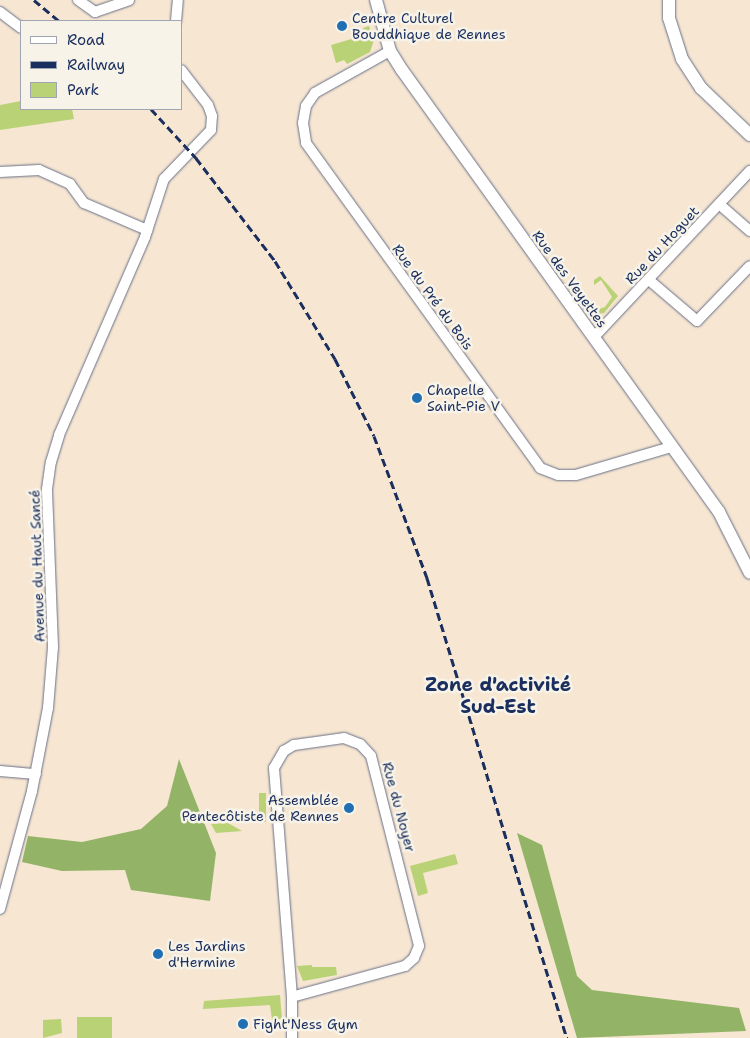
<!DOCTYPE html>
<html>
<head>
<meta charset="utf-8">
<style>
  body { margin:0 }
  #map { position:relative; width:750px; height:1038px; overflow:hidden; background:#f6e6d2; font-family:"Shantell Sans",sans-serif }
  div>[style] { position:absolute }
  .green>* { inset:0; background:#bad276; transform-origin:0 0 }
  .forest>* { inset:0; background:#93b467 }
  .roads { filter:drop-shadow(0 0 1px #686f87) drop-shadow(0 0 1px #686f87) }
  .minor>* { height:10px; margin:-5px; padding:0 5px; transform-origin:5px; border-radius:5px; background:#fff }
  .tertiary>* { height:12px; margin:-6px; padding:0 6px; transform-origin:6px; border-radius:6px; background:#fff }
  .rail>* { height:3px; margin-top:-1.5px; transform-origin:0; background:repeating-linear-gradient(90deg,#1b2f5e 0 8px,transparent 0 12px) }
  .dots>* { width:14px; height:14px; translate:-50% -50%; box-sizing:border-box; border:2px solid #f7f3e8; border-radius:50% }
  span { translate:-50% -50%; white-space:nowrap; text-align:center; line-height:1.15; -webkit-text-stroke:5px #f7f3e8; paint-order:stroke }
  .poi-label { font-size:14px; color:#1b2f5e }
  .left { translate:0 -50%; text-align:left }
  .right { translate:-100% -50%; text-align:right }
  .street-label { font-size:14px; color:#1b2f5e }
  .district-label { font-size:19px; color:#1b2f5e; font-weight:700 }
  .legend { position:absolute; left:20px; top:20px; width:162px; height:90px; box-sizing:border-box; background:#f7f3e8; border:1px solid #9fa5b1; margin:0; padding:6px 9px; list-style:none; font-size:15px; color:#1b2f5e }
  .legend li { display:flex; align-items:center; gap:10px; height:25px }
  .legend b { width:25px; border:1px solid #9fa5b1 }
</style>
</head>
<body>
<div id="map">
  <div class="green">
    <i style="clip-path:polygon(369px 26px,374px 40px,370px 52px,347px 64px,344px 60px,336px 63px,331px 45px,365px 35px,363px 28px)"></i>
    <i style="clip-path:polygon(21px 101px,21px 109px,72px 109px,74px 119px,0 130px,0 105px)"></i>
    <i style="clip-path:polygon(600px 276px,618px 296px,604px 313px,594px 315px,584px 310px,575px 297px,585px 290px,580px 295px,593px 311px,605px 307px,612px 297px,601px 280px,594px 285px,594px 280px)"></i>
    <i style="left:259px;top:793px;width:7px;height:29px"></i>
    <i style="clip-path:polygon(228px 823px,242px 831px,216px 833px,211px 824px)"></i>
    <i style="clip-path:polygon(455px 854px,458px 864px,423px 873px,428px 893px,418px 896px,410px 866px)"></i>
    <i style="clip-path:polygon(312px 965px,312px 967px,336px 967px,337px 975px,303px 981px,297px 966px)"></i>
    <i style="clip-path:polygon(280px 995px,282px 1019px,272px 1020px,270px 1005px,203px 1009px,204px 1001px)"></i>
    <i style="left:112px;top:1017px;width:21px;height:35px;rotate:90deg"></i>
    <i style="clip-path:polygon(61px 1019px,62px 1033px,43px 1038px,43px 1020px)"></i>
  </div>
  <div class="forest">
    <i style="clip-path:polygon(179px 759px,216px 853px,210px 901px,131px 890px,125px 870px,62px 871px,22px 862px,28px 836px,82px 842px,141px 829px,167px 806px)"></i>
    <i style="clip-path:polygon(517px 833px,542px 845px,577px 976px,592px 990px,739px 1008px,746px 1031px,577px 1038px)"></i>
  </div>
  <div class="roads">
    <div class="minor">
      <i style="left:78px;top:0;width:21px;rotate:35deg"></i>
      <i style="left:95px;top:12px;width:36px;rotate:-19deg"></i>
      <i style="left:0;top:12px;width:26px;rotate:37deg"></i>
      <i style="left:176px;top:21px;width:21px;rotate:-85deg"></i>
      <i style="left:390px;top:51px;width:86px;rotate:150.8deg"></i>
      <i style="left:315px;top:93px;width:16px;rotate:125deg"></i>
      <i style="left:306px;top:106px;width:17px;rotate:100deg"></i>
      <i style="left:303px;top:123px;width:20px;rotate:81deg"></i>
      <i style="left:306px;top:143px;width:400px;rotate:54.2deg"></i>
      <i style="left:540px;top:468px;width:19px;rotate:21deg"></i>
      <i style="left:558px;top:475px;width:18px"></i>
      <i style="left:576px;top:475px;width:99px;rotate:-16.4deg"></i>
      <i style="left:0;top:172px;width:39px;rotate:-3deg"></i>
      <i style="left:39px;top:170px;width:34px;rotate:24deg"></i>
      <i style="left:70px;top:184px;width:24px;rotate:54deg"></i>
      <i style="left:84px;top:203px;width:69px;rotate:23.2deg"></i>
      <i style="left:719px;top:204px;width:41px;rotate:41.1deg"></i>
      <i style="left:649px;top:280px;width:63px;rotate:40.5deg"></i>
      <i style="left:697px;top:321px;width:76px;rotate:-46.1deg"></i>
      <i style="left:594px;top:337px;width:228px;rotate:-46.8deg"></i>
      <i style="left:344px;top:738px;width:17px;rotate:21deg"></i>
      <i style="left:360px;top:744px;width:16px;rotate:47deg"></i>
      <i style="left:371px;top:756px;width:196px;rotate:75.8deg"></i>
      <i style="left:419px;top:946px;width:13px;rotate:113deg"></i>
      <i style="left:414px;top:958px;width:12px;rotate:138deg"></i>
      <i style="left:405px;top:966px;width:117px;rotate:164.7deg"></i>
      <i style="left:292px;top:997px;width:230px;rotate:-94.5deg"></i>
      <i style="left:274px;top:768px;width:20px;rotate:-60deg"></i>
      <i style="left:284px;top:751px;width:12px;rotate:-31deg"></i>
      <i style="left:294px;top:745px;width:50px;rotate:-8deg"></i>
      <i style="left:0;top:771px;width:36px;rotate:5deg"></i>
      <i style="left:0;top:909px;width:122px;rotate:-74.8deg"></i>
      <i style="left:32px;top:791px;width:85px;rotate:-79.1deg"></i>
      <i style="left:48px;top:708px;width:61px;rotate:-85.3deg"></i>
      <i style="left:53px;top:647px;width:158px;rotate:-92.2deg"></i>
      <i style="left:47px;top:489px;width:27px;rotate:-82deg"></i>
      <i style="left:51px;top:462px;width:28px;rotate:-73deg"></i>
      <i style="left:59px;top:435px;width:216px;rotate:-66.5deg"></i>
      <i style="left:145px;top:237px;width:61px;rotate:-71.9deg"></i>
      <i style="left:164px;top:179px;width:68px;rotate:-46.2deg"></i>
      <i style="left:211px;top:130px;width:14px;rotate:-86deg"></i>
      <i style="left:212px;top:116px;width:12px;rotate:-110deg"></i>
      <i style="left:208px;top:105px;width:44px;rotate:-127.6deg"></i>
      <i style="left:292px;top:997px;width:41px;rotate:90deg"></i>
    </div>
    <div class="tertiary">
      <i style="left:376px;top:0;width:53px;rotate:74.6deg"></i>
      <i style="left:390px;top:51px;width:22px;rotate:58deg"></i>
      <i style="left:402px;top:70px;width:544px;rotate:54.35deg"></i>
      <i style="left:719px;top:512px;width:68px;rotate:63.1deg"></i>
      <i style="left:669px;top:0;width:18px;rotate:90deg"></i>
      <i style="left:669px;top:18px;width:43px;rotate:72.4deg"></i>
      <i style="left:682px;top:59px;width:35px;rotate:57deg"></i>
      <i style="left:701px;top:88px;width:68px;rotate:43.8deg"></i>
    </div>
  </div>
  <div class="rail">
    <i style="left:34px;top:0;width:33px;rotate:40deg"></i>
    <i style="left:151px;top:109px;width:67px;rotate:47.4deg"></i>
    <i style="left:196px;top:158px;width:130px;rotate:52.5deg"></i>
    <i style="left:275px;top:261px;width:115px;rotate:58.5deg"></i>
    <i style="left:335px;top:359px;width:86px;rotate:63.1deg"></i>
    <i style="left:374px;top:436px;width:152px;rotate:69.5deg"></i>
    <i style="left:427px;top:578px;width:481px;rotate:73.1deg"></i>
  </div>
  <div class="dots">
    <i style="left:342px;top:26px;background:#1f6fb2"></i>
    <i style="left:417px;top:398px;background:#1f6fb2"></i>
    <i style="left:349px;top:808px;background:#1f6fb2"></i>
    <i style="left:158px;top:954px;background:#1f6fb2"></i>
    <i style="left:243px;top:1024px;background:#1f6fb2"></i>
  </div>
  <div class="poi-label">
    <span class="left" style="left:352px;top:26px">Centre Culturel<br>Bouddhique de Rennes</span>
    <span class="left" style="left:427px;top:398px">Chapelle<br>Saint-Pie V</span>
    <span class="right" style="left:339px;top:808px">Assemblée<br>Pentecôtiste de Rennes</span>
    <span class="left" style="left:168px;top:954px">Les Jardins<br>d'Hermine</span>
    <span class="left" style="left:253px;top:1024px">Fight'Ness Gym</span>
  </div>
  <div class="street-label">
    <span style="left:662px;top:245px;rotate:-47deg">Rue du Hoguet</span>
    <span style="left:570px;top:279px;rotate:54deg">Rue des Veyettes</span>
    <span style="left:433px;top:297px;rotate:54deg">Rue du Pré du Bois</span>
    <span style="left:37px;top:566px;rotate:-92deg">Avenue du Haut Sancé</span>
    <span style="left:399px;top:807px;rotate:75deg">Rue du Noyer</span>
  </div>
  <div class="district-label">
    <span style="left:498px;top:696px">Zone d'activité<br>Sud-Est</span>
  </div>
  <ul class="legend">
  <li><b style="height:6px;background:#fff"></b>Road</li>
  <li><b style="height:6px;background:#1b2f5e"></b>Railway</li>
  <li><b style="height:14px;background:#bad276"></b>Park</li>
  </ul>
</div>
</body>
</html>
